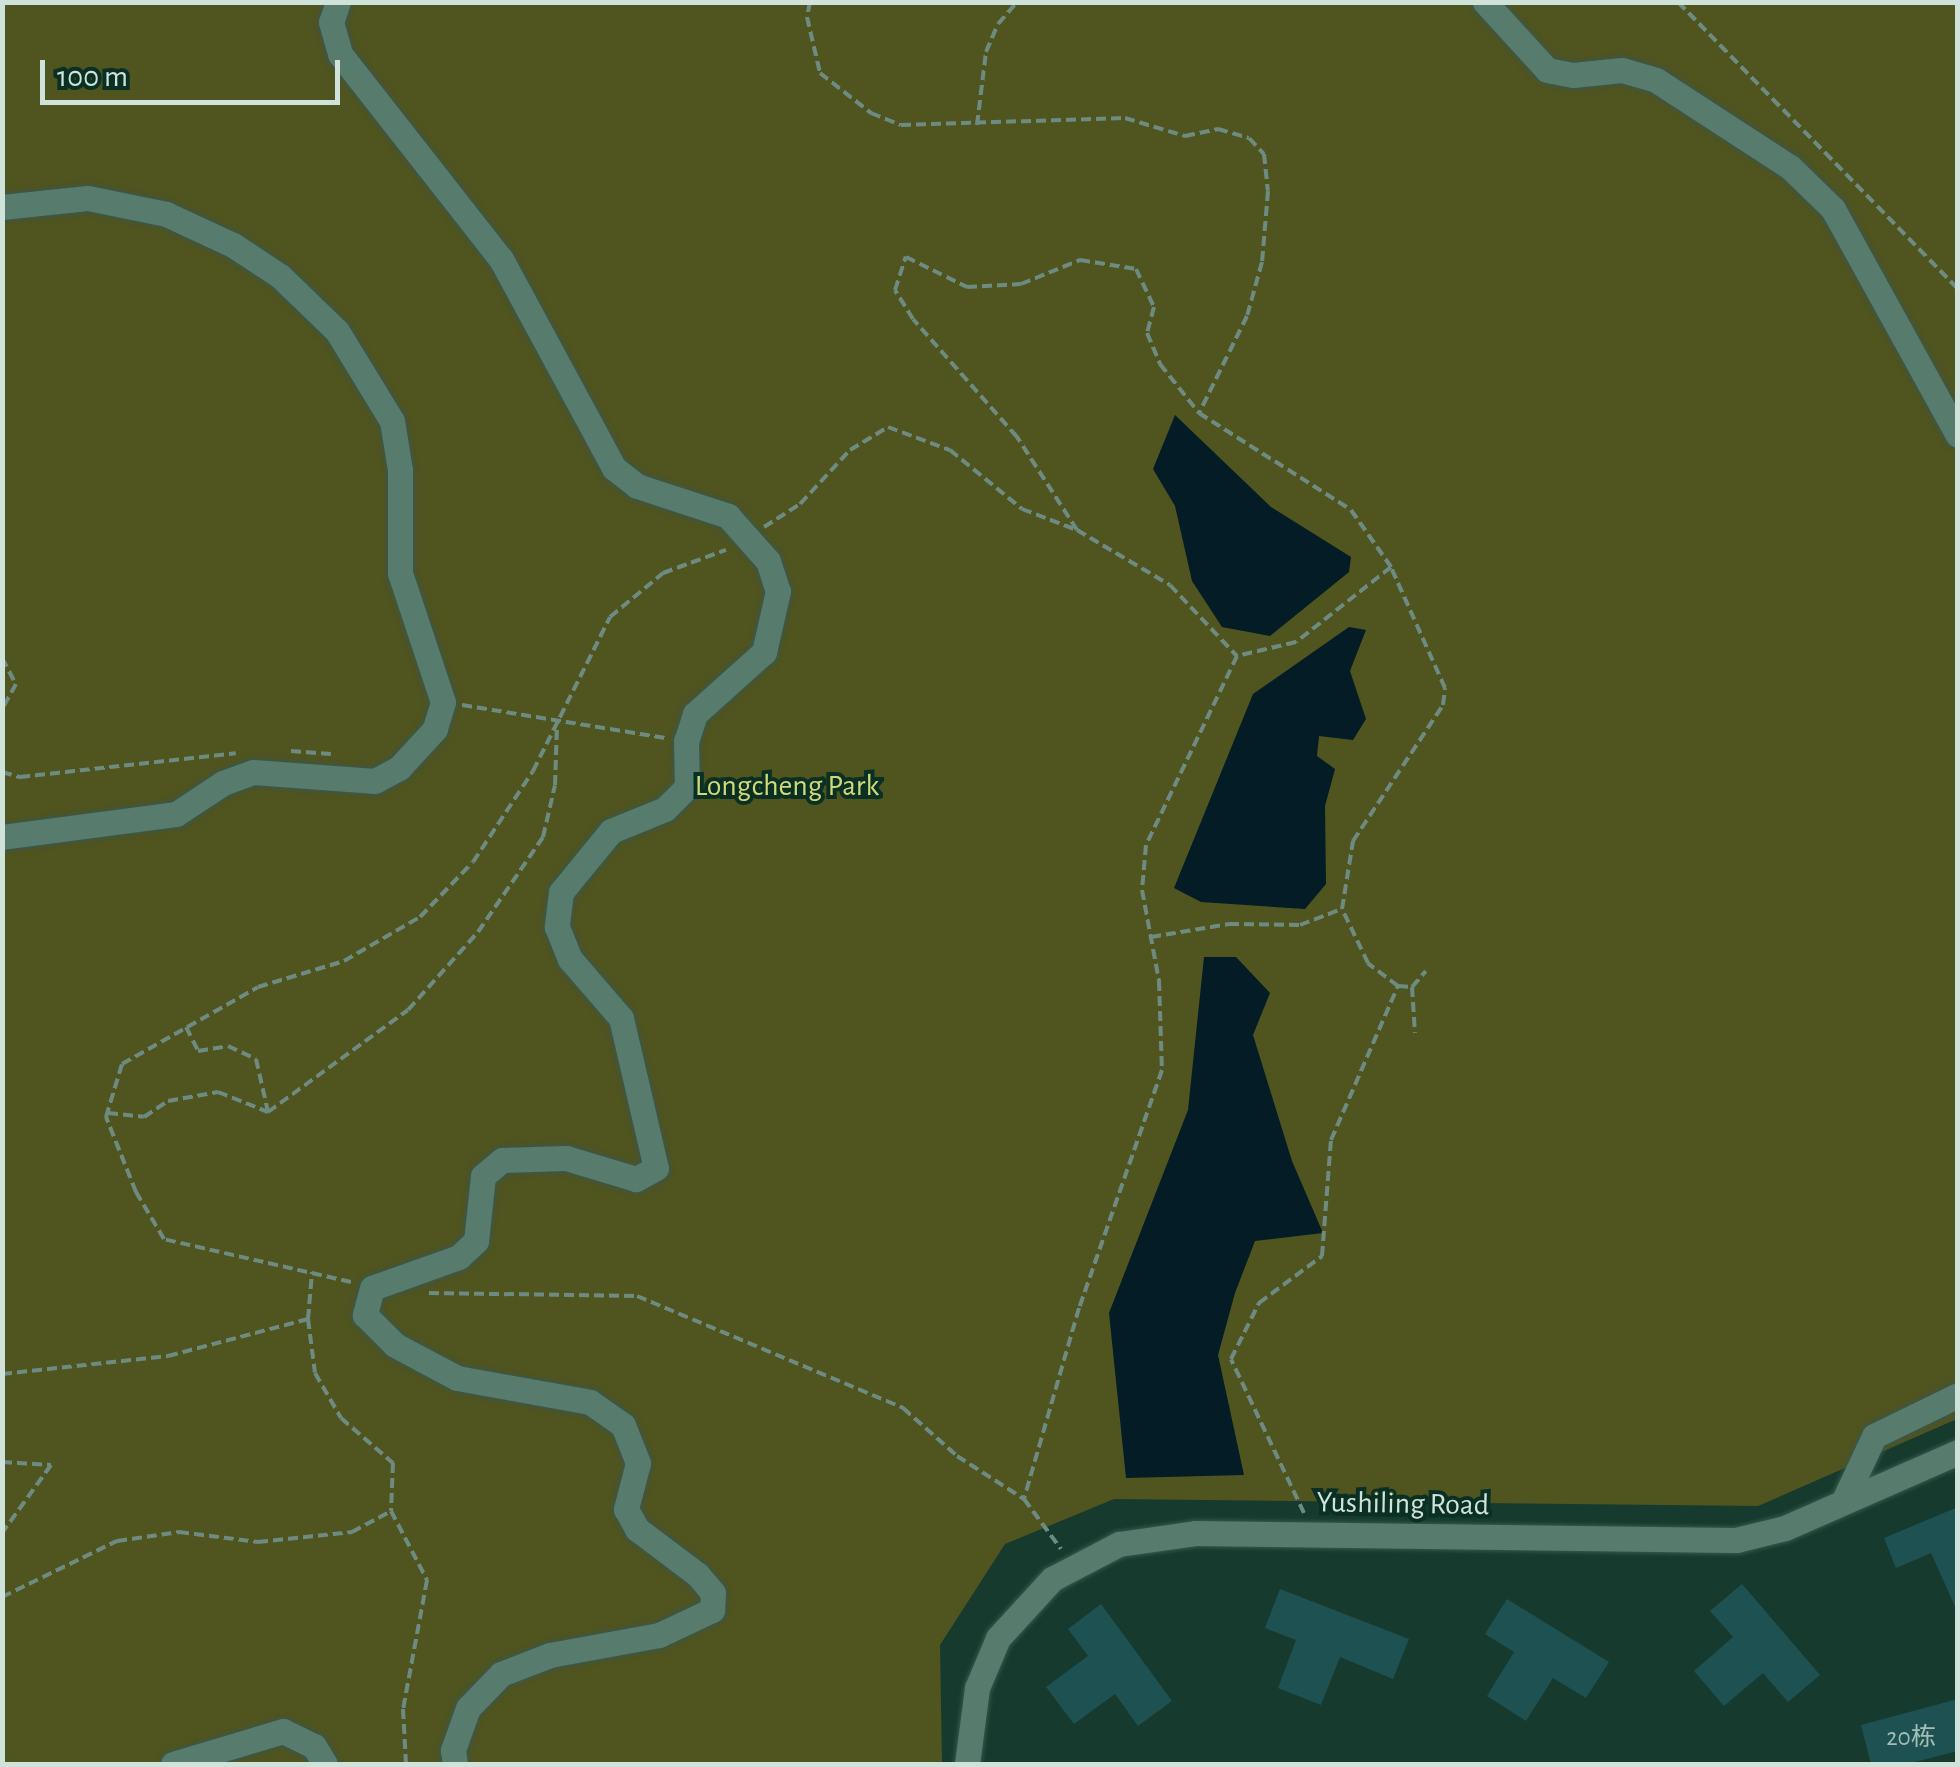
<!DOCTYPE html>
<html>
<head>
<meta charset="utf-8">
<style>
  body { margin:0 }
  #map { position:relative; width:1960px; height:1767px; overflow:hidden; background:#163b2e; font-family:"Alegreya Sans","Noto Sans SC",sans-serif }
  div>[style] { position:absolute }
  .green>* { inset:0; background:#50541f }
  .water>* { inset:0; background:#031c25 }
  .building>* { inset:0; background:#1e5151 }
  .path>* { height:4px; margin-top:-2px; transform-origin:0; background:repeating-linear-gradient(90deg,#6e8b81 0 10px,transparent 0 15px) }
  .roads { filter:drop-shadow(0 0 2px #3a574d) drop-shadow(0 0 2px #3a574d) }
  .minor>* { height:25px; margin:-12.5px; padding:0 12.5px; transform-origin:12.5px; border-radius:12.5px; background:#577c6d }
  span { translate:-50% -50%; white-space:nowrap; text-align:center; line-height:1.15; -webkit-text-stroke:8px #0a3024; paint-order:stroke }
  .number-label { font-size:25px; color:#a3beb8 }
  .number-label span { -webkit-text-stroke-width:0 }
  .park-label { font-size:30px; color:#d0d879 }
  .street-label { font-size:30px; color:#cfe3db }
  .frame { position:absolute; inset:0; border:5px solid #cfe3db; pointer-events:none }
  .scale { position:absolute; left:40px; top:60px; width:300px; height:45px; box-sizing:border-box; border:5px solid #cfe3db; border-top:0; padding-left:12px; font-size:30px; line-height:35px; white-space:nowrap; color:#cfe3db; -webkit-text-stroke:8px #0a3024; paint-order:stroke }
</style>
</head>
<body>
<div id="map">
  <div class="green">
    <i style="clip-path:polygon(3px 3px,1957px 3px,1957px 1419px,1758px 1506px,1114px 1499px,1005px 1544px,940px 1645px,942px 1764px,3px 1764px)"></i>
  </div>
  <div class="water">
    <i style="clip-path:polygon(1175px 415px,1271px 507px,1351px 557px,1349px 572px,1270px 636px,1222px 627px,1192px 581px,1175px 506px,1153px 469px)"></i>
    <i style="clip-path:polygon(1349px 627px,1366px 630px,1350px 671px,1366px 719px,1353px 740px,1319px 736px,1317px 756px,1335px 769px,1325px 806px,1326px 884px,1305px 909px,1201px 902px,1174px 888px,1253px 694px)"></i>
    <i style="clip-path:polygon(1204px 957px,1236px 957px,1270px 993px,1253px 1035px,1292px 1161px,1323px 1233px,1255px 1241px,1235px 1293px,1218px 1355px,1244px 1475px,1126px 1478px,1109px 1313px,1188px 1110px)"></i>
  </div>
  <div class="building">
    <i style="clip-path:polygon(1958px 1507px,1958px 1613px,1931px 1553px,1896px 1568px,1884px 1538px)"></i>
    <i style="clip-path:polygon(1742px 1584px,1820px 1675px,1788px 1702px,1763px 1673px,1724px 1706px,1694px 1671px,1733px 1637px,1710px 1611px)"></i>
    <i style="clip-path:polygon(1280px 1589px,1409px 1639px,1393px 1679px,1340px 1657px,1321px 1705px,1278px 1688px,1296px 1640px,1265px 1628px)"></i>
    <i style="clip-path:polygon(1507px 1599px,1609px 1662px,1586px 1698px,1553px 1678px,1526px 1721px,1487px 1696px,1514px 1652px,1485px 1634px)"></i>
    <i style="clip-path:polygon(1101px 1604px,1172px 1701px,1138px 1726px,1115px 1694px,1074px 1724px,1046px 1687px,1088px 1656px,1068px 1629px)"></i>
    <i style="clip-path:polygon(1958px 1699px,1958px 1751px,1907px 1764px,1871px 1764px,1861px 1725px)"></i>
  </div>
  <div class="path">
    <i style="left:810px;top:2px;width:15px;rotate:101deg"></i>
    <i style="left:807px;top:17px;width:57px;rotate:76.9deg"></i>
    <i style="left:820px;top:73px;width:65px;rotate:38.1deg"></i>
    <i style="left:871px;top:113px;width:32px;rotate:22deg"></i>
    <i style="left:901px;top:125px;width:224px;rotate:-1.8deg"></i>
    <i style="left:1125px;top:118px;width:63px;rotate:16.7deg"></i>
    <i style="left:1185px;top:136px;width:34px;rotate:-12deg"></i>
    <i style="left:1218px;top:129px;width:32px;rotate:16deg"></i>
    <i style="left:1249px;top:138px;width:22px;rotate:47deg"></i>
    <i style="left:1264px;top:154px;width:37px;rotate:84deg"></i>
    <i style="left:1268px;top:191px;width:71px;rotate:94.8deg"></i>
    <i style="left:1262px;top:262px;width:56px;rotate:105.5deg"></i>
    <i style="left:1247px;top:316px;width:108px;rotate:116.3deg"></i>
    <i style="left:1678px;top:2px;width:401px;rotate:45.7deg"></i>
    <i style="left:977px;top:125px;width:74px;rotate:-83deg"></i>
    <i style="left:986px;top:52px;width:30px;rotate:-67deg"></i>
    <i style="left:998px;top:24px;width:29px;rotate:-49deg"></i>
    <i style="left:764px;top:527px;width:43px;rotate:-32.6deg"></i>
    <i style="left:800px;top:504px;width:74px;rotate:-47.2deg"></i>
    <i style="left:850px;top:450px;width:44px;rotate:-31.2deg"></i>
    <i style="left:888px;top:427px;width:66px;rotate:20.4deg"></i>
    <i style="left:950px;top:450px;width:93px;rotate:39.3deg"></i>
    <i style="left:1022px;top:509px;width:59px;rotate:20.9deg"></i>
    <i style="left:1077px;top:530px;width:108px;rotate:30.6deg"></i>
    <i style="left:1170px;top:585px;width:98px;rotate:46.7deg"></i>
    <i style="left:1237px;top:656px;width:210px;rotate:115.7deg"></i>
    <i style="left:1146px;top:845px;width:45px;rotate:95.1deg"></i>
    <i style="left:1142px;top:890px;width:93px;rotate:79.4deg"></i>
    <i style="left:1159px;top:981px;width:89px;rotate:88.1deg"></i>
    <i style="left:1162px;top:1070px;width:252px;rotate:109.2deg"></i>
    <i style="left:1079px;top:1308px;width:199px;rotate:106.1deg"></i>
    <i style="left:1077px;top:530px;width:111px;rotate:-122.8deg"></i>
    <i style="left:1017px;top:437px;width:157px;rotate:-131.4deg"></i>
    <i style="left:913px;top:319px;width:34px;rotate:-122deg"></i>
    <i style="left:895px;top:290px;width:35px;rotate:-72deg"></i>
    <i style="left:906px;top:257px;width:68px;rotate:26.2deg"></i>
    <i style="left:967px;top:287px;width:54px;rotate:-3.2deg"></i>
    <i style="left:1021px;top:284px;width:64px;rotate:-22.1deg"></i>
    <i style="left:1080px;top:260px;width:57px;rotate:9.1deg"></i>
    <i style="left:1136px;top:269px;width:42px;rotate:64.7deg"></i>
    <i style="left:1154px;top:307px;width:27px;rotate:105deg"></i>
    <i style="left:1147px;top:333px;width:34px;rotate:67deg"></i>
    <i style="left:1160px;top:364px;width:63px;rotate:51.5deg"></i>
    <i style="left:1199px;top:413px;width:180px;rotate:32.5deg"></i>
    <i style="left:1351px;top:510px;width:70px;rotate:54.9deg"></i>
    <i style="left:1391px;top:567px;width:121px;rotate:141.7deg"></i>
    <i style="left:1296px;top:642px;width:61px;rotate:166.7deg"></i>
    <i style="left:2px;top:658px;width:30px;rotate:62deg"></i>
    <i style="left:16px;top:684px;width:29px;rotate:119deg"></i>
    <i style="left:462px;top:705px;width:206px;rotate:9.2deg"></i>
    <i style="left:291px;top:751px;width:40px;rotate:4.3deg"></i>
    <i style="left:2px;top:772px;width:19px;rotate:16deg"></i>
    <i style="left:20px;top:777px;width:217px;rotate:-6.3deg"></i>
    <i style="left:1151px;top:937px;width:79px;rotate:-9.5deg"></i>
    <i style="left:1229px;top:924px;width:71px;rotate:0.8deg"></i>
    <i style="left:1300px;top:925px;width:45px;rotate:-20.9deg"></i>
    <i style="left:1398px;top:986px;width:14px;rotate:4deg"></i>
    <i style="left:1412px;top:987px;width:21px;rotate:-49deg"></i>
    <i style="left:1412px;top:987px;width:46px;rotate:86.3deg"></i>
    <i style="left:186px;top:1027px;width:27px;rotate:63deg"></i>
    <i style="left:198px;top:1051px;width:30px;rotate:-9deg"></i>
    <i style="left:228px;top:1046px;width:31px;rotate:25deg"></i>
    <i style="left:256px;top:1059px;width:54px;rotate:77.2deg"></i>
    <i style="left:268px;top:1112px;width:173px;rotate:-36.1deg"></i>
    <i style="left:408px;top:1010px;width:105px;rotate:-48.1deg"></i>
    <i style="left:478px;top:932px;width:115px;rotate:-55.6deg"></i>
    <i style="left:543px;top:837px;width:53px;rotate:-77deg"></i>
    <i style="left:555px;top:785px;width:60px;rotate:-88.1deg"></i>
    <i style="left:108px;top:1113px;width:36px;rotate:6deg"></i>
    <i style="left:144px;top:1117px;width:29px;rotate:-34deg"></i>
    <i style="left:168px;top:1101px;width:51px;rotate:-10.2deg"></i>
    <i style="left:218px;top:1092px;width:54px;rotate:21.8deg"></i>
    <i style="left:351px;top:1282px;width:192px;rotate:-167.1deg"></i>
    <i style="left:164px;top:1239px;width:55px;rotate:-120.8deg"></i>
    <i style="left:136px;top:1192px;width:81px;rotate:-111.8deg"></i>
    <i style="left:106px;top:1117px;width:55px;rotate:-73.2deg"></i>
    <i style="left:122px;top:1064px;width:156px;rotate:-29.5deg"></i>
    <i style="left:258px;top:987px;width:90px;rotate:-16.8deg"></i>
    <i style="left:344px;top:961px;width:88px;rotate:-30.1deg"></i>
    <i style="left:420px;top:917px;width:76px;rotate:-46.1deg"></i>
    <i style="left:473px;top:862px;width:109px;rotate:-56.6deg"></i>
    <i style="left:533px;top:771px;width:172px;rotate:-63.4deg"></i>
    <i style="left:610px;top:617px;width:69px;rotate:-39.7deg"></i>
    <i style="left:663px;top:573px;width:67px;rotate:-20.1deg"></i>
    <i style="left:429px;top:1293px;width:208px;rotate:0.8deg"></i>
    <i style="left:637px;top:1296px;width:289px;rotate:22.8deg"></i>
    <i style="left:903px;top:1408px;width:72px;rotate:41.6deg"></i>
    <i style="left:957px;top:1456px;width:80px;rotate:32.7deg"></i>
    <i style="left:1024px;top:1499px;width:62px;rotate:53.5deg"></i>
    <i style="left:308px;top:1319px;width:54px;rotate:82.6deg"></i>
    <i style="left:315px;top:1373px;width:52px;rotate:60deg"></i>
    <i style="left:341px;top:1418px;width:69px;rotate:40.9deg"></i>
    <i style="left:393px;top:1463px;width:48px;rotate:92.4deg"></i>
    <i style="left:391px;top:1511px;width:78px;rotate:62.4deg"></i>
    <i style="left:427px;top:1580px;width:131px;rotate:100.5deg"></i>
    <i style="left:403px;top:1709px;width:55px;rotate:86.9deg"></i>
    <i style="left:2px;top:1374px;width:167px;rotate:-6.2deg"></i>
    <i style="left:168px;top:1356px;width:145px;rotate:-14.8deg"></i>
    <i style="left:308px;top:1319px;width:47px;rotate:-85.1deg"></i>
    <i style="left:2px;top:1462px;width:49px;rotate:3.5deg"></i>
    <i style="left:51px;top:1465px;width:84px;rotate:125.8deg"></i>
    <i style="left:1304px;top:1513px;width:170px;rotate:-115.4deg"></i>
    <i style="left:1231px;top:1359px;width:63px;rotate:-63.4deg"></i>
    <i style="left:1259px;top:1303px;width:79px;rotate:-36.7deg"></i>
    <i style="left:1322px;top:1256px;width:116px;rotate:-85.6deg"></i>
    <i style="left:1331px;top:1140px;width:168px;rotate:-66.5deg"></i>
    <i style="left:1398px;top:986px;width:38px;rotate:-143deg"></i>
    <i style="left:1368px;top:963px;width:60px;rotate:-115.7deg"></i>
    <i style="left:1342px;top:909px;width:69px;rotate:-80.8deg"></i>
    <i style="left:1353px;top:841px;width:163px;rotate:-56.5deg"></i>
    <i style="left:1443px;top:705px;width:17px;rotate:-83deg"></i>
    <i style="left:1445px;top:688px;width:133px;rotate:-114.1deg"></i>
    <i style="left:2px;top:1597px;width:128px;rotate:-26deg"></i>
    <i style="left:117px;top:1541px;width:63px;rotate:-8.3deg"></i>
    <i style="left:179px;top:1532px;width:80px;rotate:7.2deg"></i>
    <i style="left:258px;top:1542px;width:95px;rotate:-6.1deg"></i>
    <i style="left:352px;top:1532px;width:44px;rotate:-28.3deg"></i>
  </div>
  <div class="roads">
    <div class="minor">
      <i style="left:338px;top:2px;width:21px;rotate:109deg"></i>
      <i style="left:331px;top:22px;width:33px;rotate:74deg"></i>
      <i style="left:340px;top:54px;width:261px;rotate:51.9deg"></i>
      <i style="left:501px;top:259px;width:238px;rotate:61.6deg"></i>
      <i style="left:614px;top:468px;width:29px;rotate:38deg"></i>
      <i style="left:637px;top:486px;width:96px;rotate:18.2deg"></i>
      <i style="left:728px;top:516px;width:60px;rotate:48.4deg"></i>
      <i style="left:768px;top:561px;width:32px;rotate:72deg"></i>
      <i style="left:778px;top:591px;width:63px;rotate:102.9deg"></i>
      <i style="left:764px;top:652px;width:93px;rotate:138.1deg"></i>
      <i style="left:695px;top:714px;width:28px;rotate:108deg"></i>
      <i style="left:686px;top:741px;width:46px;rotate:88.8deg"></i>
      <i style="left:687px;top:787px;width:31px;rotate:135deg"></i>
      <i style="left:665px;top:809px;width:58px;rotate:157.8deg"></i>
      <i style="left:611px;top:831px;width:79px;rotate:129.3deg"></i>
      <i style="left:561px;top:892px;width:35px;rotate:97deg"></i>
      <i style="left:557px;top:927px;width:35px;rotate:68deg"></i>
      <i style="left:570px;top:959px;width:78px;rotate:49.2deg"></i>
      <i style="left:621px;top:1018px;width:154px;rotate:76.9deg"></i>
      <i style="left:656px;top:1168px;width:23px;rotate:151deg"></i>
      <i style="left:636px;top:1179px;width:73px;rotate:-163.3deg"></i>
      <i style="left:566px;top:1158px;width:64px;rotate:178.2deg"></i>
      <i style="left:502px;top:1160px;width:25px;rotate:140deg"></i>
      <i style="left:483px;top:1176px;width:65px;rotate:96.1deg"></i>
      <i style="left:476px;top:1241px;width:23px;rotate:137deg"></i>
      <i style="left:459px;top:1257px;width:92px;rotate:160.4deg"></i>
      <i style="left:372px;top:1288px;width:28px;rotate:105deg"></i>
      <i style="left:365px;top:1315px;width:42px;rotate:45deg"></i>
      <i style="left:395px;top:1345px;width:70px;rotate:28deg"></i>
      <i style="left:457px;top:1378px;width:135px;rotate:10.2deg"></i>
      <i style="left:590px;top:1402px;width:40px;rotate:34.9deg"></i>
      <i style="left:623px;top:1425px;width:41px;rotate:68.5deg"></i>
      <i style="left:638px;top:1463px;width:48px;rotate:104.6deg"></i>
      <i style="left:626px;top:1509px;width:23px;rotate:61deg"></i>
      <i style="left:637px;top:1529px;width:76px;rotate:37deg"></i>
      <i style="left:698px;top:1575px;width:23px;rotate:50deg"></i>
      <i style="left:713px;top:1593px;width:17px;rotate:93deg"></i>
      <i style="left:712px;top:1610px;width:59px;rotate:154.7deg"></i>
      <i style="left:659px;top:1635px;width:111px;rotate:169.6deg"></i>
      <i style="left:550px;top:1655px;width:53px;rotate:158.8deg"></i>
      <i style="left:501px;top:1674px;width:47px;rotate:134.1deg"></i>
      <i style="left:468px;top:1708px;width:45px;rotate:109.7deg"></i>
      <i style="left:453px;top:1750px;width:14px;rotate:82deg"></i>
      <i style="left:1485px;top:2px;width:92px;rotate:47.6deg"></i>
      <i style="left:1547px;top:70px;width:26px;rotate:11deg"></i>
      <i style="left:1573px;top:75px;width:49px;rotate:-5.8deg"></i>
      <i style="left:1622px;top:70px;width:35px;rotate:16deg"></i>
      <i style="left:1656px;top:80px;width:160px;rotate:33deg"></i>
      <i style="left:1790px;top:167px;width:60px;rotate:44.3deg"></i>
      <i style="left:1833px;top:209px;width:258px;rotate:61.1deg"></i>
      <i style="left:2px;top:207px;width:86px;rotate:-6deg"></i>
      <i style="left:88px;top:198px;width:80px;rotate:11.6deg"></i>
      <i style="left:166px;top:214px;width:74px;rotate:24.8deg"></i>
      <i style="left:233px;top:245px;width:56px;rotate:33.4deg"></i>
      <i style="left:280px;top:276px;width:79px;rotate:44deg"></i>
      <i style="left:337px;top:331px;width:105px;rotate:58.6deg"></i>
      <i style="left:392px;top:421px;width:50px;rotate:80.7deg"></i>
      <i style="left:400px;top:470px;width:103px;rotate:90deg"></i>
      <i style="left:400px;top:573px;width:136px;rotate:71.6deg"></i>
      <i style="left:443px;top:702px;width:28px;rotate:107deg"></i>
      <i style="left:435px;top:729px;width:53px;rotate:132.7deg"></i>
      <i style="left:399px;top:768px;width:27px;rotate:152deg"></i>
      <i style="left:375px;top:781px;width:122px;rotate:-175.8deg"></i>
      <i style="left:253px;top:772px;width:32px;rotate:160deg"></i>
      <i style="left:223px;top:783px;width:56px;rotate:146.6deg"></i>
      <i style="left:176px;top:814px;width:176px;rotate:172.5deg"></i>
      <i style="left:1843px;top:1502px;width:73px;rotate:-64.8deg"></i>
      <i style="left:1874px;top:1436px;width:93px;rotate:-26deg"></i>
      <i style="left:173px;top:1764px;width:115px;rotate:-16.7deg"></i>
      <i style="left:283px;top:1731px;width:34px;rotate:26deg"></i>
      <i style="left:314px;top:1746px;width:21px;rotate:59deg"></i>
      <i style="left:967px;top:1764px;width:77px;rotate:-82.5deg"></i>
      <i style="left:977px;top:1688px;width:54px;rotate:-67.2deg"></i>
      <i style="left:998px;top:1638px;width:80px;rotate:-47.5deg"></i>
      <i style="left:1052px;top:1579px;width:76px;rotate:-27.6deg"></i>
      <i style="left:1119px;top:1544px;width:77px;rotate:-8.2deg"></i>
      <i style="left:1195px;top:1533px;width:541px;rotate:0.74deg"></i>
      <i style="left:1736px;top:1540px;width:50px;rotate:-13.8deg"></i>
      <i style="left:1785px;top:1528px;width:189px;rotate:-23.7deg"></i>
    </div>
  </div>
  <div class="number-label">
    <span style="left:1911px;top:1738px">20栋</span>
  </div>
  <div class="park-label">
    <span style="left:787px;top:786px">Longcheng Park</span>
  </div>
  <div class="street-label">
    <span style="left:1403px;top:1504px;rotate:1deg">Yushiling Road</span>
  </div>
  <div class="frame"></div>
  <div class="scale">100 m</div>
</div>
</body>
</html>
